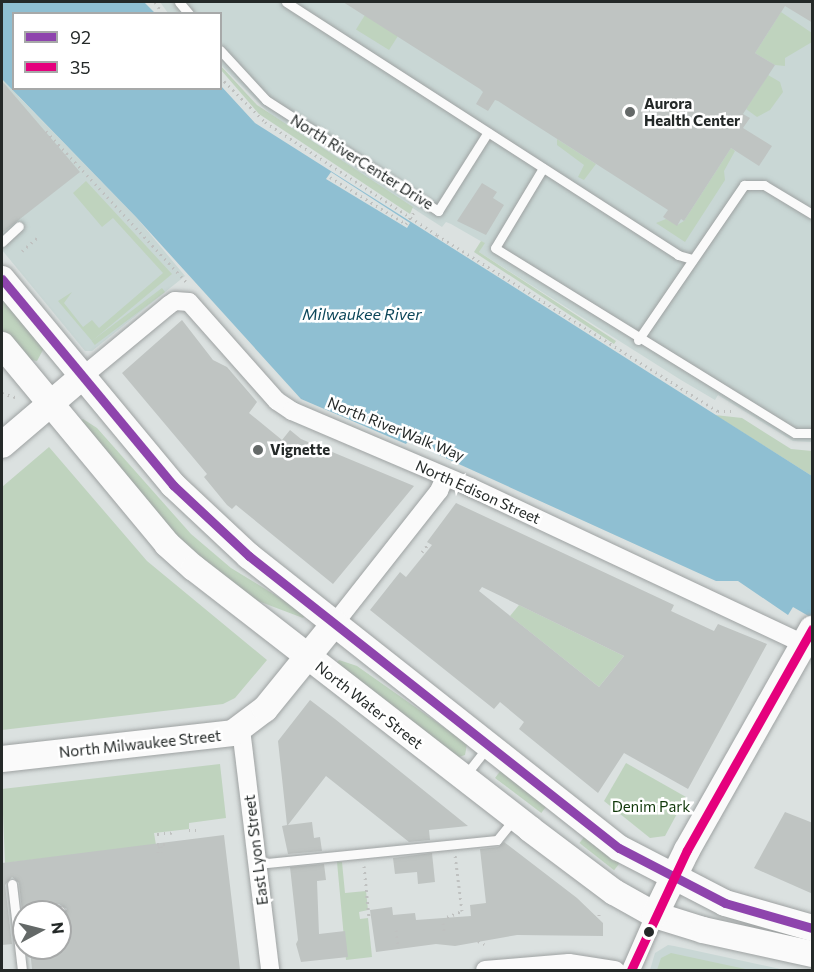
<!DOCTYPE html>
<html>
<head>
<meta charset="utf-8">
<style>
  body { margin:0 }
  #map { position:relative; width:814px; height:972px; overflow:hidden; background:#dbe1e0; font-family:Commissioner,sans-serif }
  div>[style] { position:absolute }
  .built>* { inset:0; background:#c9d7d5 }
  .green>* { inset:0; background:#bfd3be; transform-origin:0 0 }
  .water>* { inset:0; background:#8fbfd2 }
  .pier>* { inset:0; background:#dbe1e0 }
  .building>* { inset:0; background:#bfc4c2 }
  .path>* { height:3px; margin-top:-1.5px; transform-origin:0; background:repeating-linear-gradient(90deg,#bfc1c0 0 1.5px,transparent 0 6px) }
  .roads { filter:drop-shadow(0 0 2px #9ea2a2) drop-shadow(0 0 2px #9ea2a2) }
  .lane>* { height:9px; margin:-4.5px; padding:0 4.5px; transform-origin:4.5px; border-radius:4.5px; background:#fafafa }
  .street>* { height:18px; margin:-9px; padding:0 9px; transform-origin:9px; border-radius:9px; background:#fafafa }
  .secondary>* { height:26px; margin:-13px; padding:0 13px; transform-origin:13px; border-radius:13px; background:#fafafa }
  .bus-1>* { height:9px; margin:-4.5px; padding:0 4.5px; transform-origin:4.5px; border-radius:4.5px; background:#8e44ad }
  .bus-2>* { height:9px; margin:-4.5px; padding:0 4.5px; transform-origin:4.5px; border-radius:4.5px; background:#e5007d }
  .dots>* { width:16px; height:16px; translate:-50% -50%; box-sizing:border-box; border:3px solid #fff; border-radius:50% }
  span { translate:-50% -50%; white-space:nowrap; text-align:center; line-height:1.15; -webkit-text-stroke:5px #fff; paint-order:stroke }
  .poi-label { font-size:15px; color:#242928; font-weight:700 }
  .left { translate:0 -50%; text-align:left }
  .street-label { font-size:15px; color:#242928 }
  .park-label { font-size:15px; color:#10380a }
  .water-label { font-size:16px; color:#0d475a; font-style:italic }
  .frame { position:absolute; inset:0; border:3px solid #242928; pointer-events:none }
  .legend { position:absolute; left:12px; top:12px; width:210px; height:78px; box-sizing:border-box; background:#fff; border:2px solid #a7a9a9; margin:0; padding:8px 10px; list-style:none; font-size:18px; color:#242928 }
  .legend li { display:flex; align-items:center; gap:12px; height:30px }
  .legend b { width:30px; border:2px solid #a7a9a9 }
  .north { position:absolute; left:12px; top:900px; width:60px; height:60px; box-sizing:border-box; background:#fff; border:2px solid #a7a9a9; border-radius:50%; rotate:83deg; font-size:16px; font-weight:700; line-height:24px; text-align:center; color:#242928 }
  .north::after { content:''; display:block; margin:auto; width:21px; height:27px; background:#646968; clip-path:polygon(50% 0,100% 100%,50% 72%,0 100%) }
</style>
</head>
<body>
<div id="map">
  <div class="built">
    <i style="clip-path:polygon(160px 2px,812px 2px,812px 442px,793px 441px,718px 395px,715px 400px,681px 380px,479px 252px,484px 243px,451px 224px,446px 222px,442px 227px,275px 119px,221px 65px,220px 14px,168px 13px)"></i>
    <i style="clip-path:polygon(2px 71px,19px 97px,136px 217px,185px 276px,92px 351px,85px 351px,2px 250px)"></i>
    <i style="clip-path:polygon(668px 945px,674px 946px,785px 970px,650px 970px,655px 953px)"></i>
  </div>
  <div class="green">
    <i style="clip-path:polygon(781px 12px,812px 33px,812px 42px,785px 58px,785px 66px,775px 65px,755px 53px)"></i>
    <i style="left:365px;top:15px;width:39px;height:17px;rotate:32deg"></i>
    <i style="clip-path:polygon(220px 65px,257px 105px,413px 207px,410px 214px,259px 114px,221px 70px)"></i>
    <i style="clip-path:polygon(768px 75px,780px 82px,783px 92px,770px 110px,757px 117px,746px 109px)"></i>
    <i style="clip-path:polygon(557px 139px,596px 164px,584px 180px,578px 177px,584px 165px,557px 145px)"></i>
    <i style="clip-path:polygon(731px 148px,735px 151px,724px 171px,725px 180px,685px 242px,656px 223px,666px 219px,677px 225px,684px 221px)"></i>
    <i style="clip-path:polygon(86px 181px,172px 274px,92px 341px,58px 301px,72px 292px,64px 303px,83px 327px,92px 320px,99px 328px,163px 273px,113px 218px,102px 227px,73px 193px)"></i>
    <i style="clip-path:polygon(481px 241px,485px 243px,479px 252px,616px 341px,614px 344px,474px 252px)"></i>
    <i style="left:162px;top:288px;width:5px;height:88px;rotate:53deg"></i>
    <i style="clip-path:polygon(2px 295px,44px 348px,37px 361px,25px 359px,2px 329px)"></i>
    <i style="clip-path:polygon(715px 415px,742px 418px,791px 449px,812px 451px,812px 476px)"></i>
    <i style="clip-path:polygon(83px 419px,97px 428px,191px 534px,231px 568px,306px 614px,303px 618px,253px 599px,188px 548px,77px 423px)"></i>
    <i style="clip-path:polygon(49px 447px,147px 561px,267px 660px,235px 698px,223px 704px,2px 730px,2px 487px)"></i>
    <i style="clip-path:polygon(519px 605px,624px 656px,599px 687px,510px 616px)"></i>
    <i style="clip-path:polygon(339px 660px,357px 666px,462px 740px,467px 744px,465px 755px,456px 758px,334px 666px)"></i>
    <i style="clip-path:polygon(626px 763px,686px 797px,665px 836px,650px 838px,604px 801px)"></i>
    <i style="clip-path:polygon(220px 764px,226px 818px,189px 823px,189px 829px,154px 833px,156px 845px,5px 863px,2px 789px)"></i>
    <i style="left:501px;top:770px;width:58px;height:10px;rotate:37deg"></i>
    <i style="left:585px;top:836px;width:44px;height:9px;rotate:38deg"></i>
    <i style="clip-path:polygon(337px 862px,342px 862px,345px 893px,366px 891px,368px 910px,359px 912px,360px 919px,368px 918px,372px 957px,346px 960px)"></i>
    <i style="clip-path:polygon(671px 953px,750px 970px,657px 970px,661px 958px)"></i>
  </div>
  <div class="water">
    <i style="clip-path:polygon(2px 2px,144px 2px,155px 13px,14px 14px,14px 88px,221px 86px,255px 123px,812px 476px,812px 618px,793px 607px,788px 615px,738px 581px,716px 581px,408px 441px,406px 444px,301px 399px,136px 217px,2px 79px)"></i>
  </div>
  <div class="pier">
    <i style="clip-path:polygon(331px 172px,410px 223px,407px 228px,326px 179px)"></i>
  </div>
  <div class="building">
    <i style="clip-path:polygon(343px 2px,813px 2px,813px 23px,785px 6px,755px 53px,775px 65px,743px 114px,750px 118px,743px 128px,772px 146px,759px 166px,731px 148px,684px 221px,681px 219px,677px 226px,663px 217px,668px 210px,498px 101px,495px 100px,488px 111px,476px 104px,483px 92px,480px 89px)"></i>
    <i style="clip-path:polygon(2px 81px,80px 172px,2px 233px)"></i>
    <i style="clip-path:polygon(482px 183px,497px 192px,493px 198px,504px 205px,486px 235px,457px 221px)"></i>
    <i style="clip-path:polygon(182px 320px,213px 360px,227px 367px,257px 402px,249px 413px,282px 440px,290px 430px,301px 439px,414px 486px,333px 584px,236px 505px,232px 509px,227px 505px,204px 477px,207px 474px,122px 373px)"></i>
    <i style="clip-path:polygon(evenodd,456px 503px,674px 605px,671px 611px,714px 631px,718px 624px,767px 644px,688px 789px,624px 753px,598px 793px,519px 729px,524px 722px,500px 702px,494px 709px,370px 610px,400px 572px,406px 577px,432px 545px,427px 542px,456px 503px,482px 587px,624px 656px,599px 687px,479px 591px,482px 587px)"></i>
    <i style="clip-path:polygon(310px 700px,335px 719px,468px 826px,429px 830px,430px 840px,409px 842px,326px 776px,288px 825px,312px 822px,314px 838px,320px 837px,322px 851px,288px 854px,282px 826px,287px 825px,278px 741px)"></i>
    <i style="clip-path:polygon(785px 812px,813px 823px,813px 894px,754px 868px)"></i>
    <i style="clip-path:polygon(224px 835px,240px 970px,32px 970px,30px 948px,60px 948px,60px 918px,67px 909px,59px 904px,49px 906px,46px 912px,24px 912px,24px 929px,19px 883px,12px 877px,5px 885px,12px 944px,2px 945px,2px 863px)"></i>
    <i style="clip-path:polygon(504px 842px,577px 898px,603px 923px,603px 936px,517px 935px,455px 946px,436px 944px,376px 952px,370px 910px,392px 907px,393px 915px,415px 913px,416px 920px,471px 916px,470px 905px,486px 903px,480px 849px,498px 847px)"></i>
    <i style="clip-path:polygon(432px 853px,435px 882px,418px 884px,417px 872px,395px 874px,393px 858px)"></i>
    <i style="clip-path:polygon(324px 864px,326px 880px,317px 881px,319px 934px,345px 931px,348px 957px,301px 962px,296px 944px,298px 940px,290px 867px)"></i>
  </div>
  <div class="path">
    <i style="left:155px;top:2px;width:14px;rotate:56deg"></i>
    <i style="left:220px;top:77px;width:64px;rotate:45deg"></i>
    <i style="left:265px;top:122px;width:206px;rotate:33.3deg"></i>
    <i style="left:437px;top:235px;width:332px;rotate:32.1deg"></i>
    <i style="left:718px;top:411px;width:15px"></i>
    <i style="left:46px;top:131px;width:209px;rotate:47.1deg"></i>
    <i style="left:330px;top:177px;width:89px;rotate:31.7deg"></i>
    <i style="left:406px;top:224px;width:18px;rotate:-56deg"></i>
    <i style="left:22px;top:251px;width:21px;rotate:-41deg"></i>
    <i style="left:2px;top:393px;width:14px;rotate:17deg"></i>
    <i style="left:422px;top:552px;width:11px;rotate:-52deg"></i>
    <i style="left:189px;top:830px;width:9px"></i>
    <i style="left:164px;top:833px;width:2px"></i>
    <i style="left:170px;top:833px;width:3px;rotate:-18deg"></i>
    <i style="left:157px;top:834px;width:3px"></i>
    <i style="left:157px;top:844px;width:12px"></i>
    <i style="left:158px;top:853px;width:6px;rotate:-90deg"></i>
    <i style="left:158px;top:847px;width:3px;rotate:-18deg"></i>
    <i style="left:161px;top:846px;width:6px;rotate:81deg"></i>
    <i style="left:364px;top:866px;width:52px;rotate:84.5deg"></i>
    <i style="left:599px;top:914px;width:6px;rotate:90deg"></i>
    <i style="left:447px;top:917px;width:16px;rotate:-22deg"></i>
    <i style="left:462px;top:911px;width:56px;rotate:-97.1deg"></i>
    <i style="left:443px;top:923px;width:8px;rotate:83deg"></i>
    <i style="left:396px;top:930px;width:18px;rotate:84deg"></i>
    <i style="left:478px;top:941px;width:7px;rotate:27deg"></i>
  </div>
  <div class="roads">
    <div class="lane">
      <i style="left:179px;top:2px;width:16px;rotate:50deg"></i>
      <i style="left:286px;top:2px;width:467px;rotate:32.8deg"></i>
      <i style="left:678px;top:255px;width:15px;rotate:16deg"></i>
      <i style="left:220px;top:50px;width:68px;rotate:47.4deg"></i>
      <i style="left:266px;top:100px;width:205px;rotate:32.8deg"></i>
      <i style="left:438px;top:211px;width:93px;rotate:-57.7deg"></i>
      <i style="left:543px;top:168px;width:93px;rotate:121deg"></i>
      <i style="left:495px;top:248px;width:352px;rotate:31.7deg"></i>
      <i style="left:795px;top:433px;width:17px"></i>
      <i style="left:2px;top:242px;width:23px;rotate:-43deg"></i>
      <i style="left:638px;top:340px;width:188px;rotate:-55.6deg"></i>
      <i style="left:744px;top:185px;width:20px"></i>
      <i style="left:764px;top:185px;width:56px;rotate:31.1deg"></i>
      <i style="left:464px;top:777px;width:39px;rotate:-52deg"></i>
      <i style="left:257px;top:864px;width:241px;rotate:-5.7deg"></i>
      <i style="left:497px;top:840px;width:27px;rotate:-51deg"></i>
      <i style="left:12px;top:884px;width:87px;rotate:83.4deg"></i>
      <i style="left:53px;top:912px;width:7px;rotate:-8deg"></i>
    </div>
    <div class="street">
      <i style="left:82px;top:377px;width:113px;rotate:-39.6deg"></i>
      <i style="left:169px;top:305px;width:7px;rotate:-34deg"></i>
      <i style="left:175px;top:301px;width:14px;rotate:4deg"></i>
      <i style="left:189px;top:302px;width:132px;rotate:48.4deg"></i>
      <i style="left:277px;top:401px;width:18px;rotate:34deg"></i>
      <i style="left:292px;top:411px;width:194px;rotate:23.1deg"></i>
      <i style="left:470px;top:487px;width:378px;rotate:25.2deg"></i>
      <i style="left:335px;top:623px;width:168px;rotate:-51.8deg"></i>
      <i style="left:439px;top:491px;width:15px;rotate:-67deg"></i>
      <i style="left:241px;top:729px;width:243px;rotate:83.1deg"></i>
      <i style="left:485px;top:970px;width:84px;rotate:-4.8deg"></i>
      <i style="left:569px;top:963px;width:47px;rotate:8.7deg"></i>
      <i style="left:631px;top:970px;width:60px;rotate:-66.4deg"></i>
    </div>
    <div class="secondary">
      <i style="left:2px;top:279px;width:268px;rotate:50.3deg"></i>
      <i style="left:173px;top:485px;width:104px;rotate:43.1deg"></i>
      <i style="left:249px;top:556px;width:471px;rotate:38.3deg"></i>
      <i style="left:619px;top:848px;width:119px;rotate:27.4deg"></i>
      <i style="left:725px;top:903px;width:91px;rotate:16deg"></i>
      <i style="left:2px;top:345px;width:259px;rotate:50.3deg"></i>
      <i style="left:167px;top:544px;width:36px;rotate:42deg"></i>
      <i style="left:194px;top:568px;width:425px;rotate:37.8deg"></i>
      <i style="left:530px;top:829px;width:105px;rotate:36.9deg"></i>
      <i style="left:614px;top:892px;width:47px;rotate:29.3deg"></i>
      <i style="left:655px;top:915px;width:50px;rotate:17.4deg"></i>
      <i style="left:703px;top:930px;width:112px;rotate:12.4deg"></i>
      <i style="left:2px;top:445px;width:105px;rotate:-40.4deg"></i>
      <i style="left:2px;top:759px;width:232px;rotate:-6.4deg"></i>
      <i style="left:233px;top:733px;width:40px;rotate:-37deg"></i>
      <i style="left:265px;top:709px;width:111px;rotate:-50.9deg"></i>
      <i style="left:655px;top:915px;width:72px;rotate:-63.8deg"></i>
      <i style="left:687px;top:850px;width:254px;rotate:-60.5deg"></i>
    </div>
  </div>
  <div class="bus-1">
    <i style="left:2px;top:279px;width:268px;rotate:50.3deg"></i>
    <i style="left:173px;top:485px;width:104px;rotate:43.1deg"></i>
    <i style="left:249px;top:556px;width:471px;rotate:38.3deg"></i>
    <i style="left:619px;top:848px;width:119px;rotate:27.4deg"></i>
    <i style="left:725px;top:903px;width:91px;rotate:16deg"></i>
  </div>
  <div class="bus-2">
    <i style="left:631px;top:970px;width:132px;rotate:-65deg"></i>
    <i style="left:687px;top:850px;width:254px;rotate:-60.5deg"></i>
  </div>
  <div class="dots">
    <i style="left:630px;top:112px;background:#646968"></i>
    <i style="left:258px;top:450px;background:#646968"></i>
    <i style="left:649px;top:932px;background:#242928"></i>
  </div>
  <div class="poi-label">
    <span class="left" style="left:644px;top:112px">Aurora<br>Health Center</span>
    <span class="left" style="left:270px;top:450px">Vignette</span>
  </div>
  <div class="street-label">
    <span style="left:362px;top:162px;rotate:32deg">North RiverCenter Drive</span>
    <span style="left:396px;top:429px;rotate:22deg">North RiverWalk Way</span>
    <span style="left:478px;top:492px;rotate:24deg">North Edison Street</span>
    <span style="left:369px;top:705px;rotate:38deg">North Water Street</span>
    <span style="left:140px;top:744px;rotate:-6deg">North Milwaukee Street</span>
    <span style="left:256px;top:850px;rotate:-97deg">East Lyon Street</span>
  </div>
  <div class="park-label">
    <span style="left:651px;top:807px">Denim Park</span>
  </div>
  <div class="water-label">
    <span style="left:362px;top:314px">Milwaukee River</span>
  </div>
  <div class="frame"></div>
  <ul class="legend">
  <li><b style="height:8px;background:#8e44ad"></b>92</li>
  <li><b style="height:8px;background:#e5007d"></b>35</li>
  </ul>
  <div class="north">N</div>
</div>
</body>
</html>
